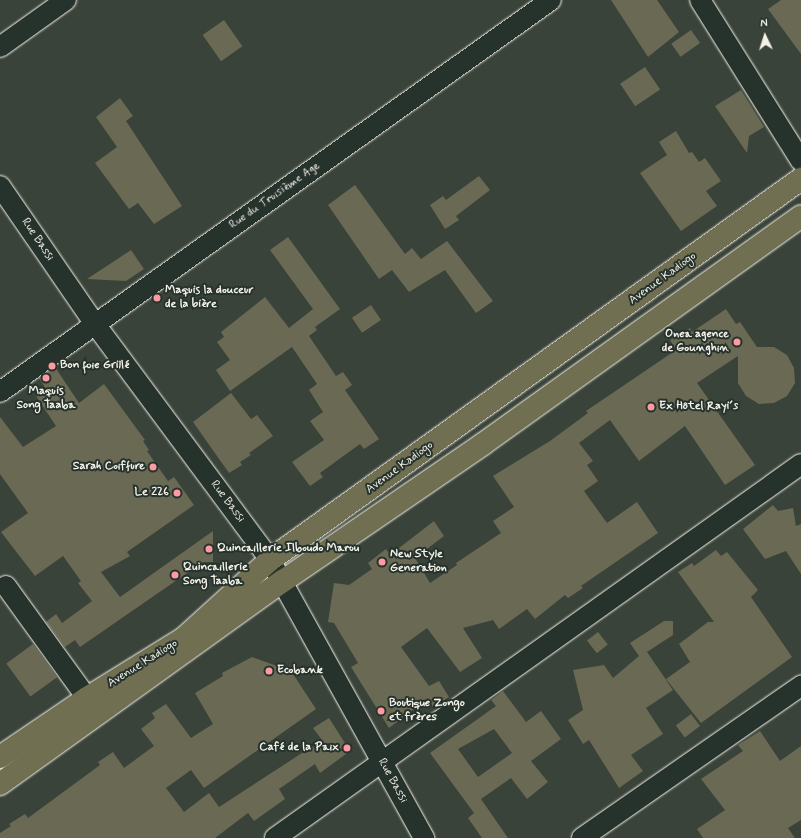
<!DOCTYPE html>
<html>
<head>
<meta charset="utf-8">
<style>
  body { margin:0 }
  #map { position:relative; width:801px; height:838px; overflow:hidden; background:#3a4339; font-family:Mynerve,sans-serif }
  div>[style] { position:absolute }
  .building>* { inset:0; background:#6a6954; transform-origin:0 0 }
  .roads { filter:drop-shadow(0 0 1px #f4f1e8) drop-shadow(0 0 1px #f4f1e8) }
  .street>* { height:20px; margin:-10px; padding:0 10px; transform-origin:10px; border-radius:10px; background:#26332d }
  .highway>* { height:22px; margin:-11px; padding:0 11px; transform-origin:11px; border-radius:11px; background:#706f52 }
  .dots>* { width:11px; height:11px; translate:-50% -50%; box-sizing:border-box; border:2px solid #26332d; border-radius:50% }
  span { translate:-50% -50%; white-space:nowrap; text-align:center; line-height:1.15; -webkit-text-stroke:4px #26332d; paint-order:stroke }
  .street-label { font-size:12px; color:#f4f1e8 }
  .poi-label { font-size:12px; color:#f4f1e8; font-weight:700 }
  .left { translate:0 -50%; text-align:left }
  .right { translate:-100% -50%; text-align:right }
  .north { position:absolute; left:745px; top:16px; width:40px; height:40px; -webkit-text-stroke:3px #26332d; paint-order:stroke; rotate:356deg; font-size:11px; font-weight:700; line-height:16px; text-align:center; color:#f4f1e8 }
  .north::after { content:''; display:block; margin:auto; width:14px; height:18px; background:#f4f1e8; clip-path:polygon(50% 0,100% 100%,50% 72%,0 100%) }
</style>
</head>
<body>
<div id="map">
  <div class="building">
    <i style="clip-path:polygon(611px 0,657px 0,679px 32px,648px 57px)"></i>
    <i style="clip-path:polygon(781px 0,801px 0,801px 54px,768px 9px)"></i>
    <i style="left:224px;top:20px;width:32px;height:26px;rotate:55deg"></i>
    <i style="left:691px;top:30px;width:16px;height:24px;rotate:55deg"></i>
    <i style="left:645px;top:67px;width:27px;height:30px;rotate:56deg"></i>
    <i style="clip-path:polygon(741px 90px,764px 127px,749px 136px,747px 153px,715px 106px)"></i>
    <i style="clip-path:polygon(120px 98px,133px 116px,126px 121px,182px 206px,154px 224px,138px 203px,129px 209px,95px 163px,117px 147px,96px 117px)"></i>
    <i style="clip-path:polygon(676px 131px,689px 153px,692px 152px,699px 162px,705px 158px,721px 181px,706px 191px,717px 206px,681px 231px,640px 173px,667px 155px,659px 142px)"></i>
    <i style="clip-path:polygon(479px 176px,490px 190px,456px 216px,459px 220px,445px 229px,430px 205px,443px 196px,446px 200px)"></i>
    <i style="clip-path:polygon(355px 185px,405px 254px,412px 248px,421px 259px,447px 241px,493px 301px,476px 313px,445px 270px,409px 292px,392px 270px,379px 279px,328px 205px)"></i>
    <i style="clip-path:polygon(288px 237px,340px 309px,315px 327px,317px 330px,309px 336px,336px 376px,343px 372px,352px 385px,345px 390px,379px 439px,364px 449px,360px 444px,320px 473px,323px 477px,310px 486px,292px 462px,324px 440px,310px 421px,323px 412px,309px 390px,317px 384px,292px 347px,230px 391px,216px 370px,230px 360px,217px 342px,224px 337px,221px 332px,265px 297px,289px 328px,313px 309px,270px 250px)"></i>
    <i style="clip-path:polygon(131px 250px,144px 269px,126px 281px,87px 279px)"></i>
    <i style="left:371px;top:305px;width:18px;height:23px;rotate:56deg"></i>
    <i style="clip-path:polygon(726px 309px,736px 324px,740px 322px,757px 347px,774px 347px,787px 355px,794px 368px,795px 383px,787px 396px,774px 403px,759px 404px,746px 396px,738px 383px,738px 356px,697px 383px,755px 465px,725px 485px,685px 426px,639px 461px,610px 420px,579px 443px,593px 461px,587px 465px,598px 481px,584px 491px,607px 523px,637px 502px,658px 533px,581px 586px,583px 588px,568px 598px,565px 595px,535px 619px,527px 609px,499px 629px,493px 620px,463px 628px,482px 658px,460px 672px,427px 628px,401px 647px,429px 686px,439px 681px,449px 697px,433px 707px,428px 698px,389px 728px,351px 667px,358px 663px,334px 623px,328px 622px,334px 583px,349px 585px,372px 569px,368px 563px,386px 549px,390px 555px,434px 521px,444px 536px,415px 558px,430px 583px,457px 565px,456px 563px,501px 533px,493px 521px,514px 507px,493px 476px,550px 441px,588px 413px,586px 411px,676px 350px,670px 340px,690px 328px,692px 332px)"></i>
    <i style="clip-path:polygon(55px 367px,79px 403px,104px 384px,145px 440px,143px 441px,149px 450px,147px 451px,168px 481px,174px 477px,194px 505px,127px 552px,130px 556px,101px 572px,120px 597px,213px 531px,213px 562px,203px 562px,80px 647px,75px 640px,65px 647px,46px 622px,56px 614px,62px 623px,92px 601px,78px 583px,81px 581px,63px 556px,35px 576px,1px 532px,28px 513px,0 474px,0 417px,23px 447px,56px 426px,36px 396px,46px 389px,39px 378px)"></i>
    <i style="clip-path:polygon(231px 393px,251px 419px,257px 415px,273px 436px,249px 453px,251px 455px,240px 462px,242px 465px,229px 473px,193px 422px)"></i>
    <i style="clip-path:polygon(773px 505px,778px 511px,793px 508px,796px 526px,801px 524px,801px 574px,786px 551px,765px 559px,743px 529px)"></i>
    <i style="clip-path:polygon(716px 550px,721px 556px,727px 552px,758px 590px,751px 597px,792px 657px,701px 723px,666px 679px,690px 662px,679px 644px,708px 622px,714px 622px,678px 572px,692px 563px,694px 566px)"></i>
    <i style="clip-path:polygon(664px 621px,673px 621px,673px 635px,647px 652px,673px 690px,646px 708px,663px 734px,631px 755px,643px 771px,619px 788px,589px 740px,583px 744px,568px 720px,583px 710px,573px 670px,604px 665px,613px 678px,639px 656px,630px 643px)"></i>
    <i style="left:598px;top:632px;width:16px;height:14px;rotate:52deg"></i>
    <i style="left:33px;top:644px;width:41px;height:33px;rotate:54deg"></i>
    <i style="clip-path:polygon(252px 657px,291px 671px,316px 709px,204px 788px,191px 770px,166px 788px,184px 812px,209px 793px,219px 807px,322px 740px,313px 728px,329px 718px,350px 751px,320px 773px,315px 764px,279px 789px,285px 799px,254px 821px,248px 813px,215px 838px,0 838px,0 833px,11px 826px,9px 824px,25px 814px,28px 818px,100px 765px,98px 762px,113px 752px,124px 768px,154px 746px,141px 729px,155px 718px,152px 713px,166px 704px,191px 738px,213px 724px,195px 693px,223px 676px,222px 673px)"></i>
    <i style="clip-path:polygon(evenodd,503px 691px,526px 722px,541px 711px,561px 739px,531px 761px,548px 782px,527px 799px,511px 778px,481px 799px,508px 838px,482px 838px,468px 818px,474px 813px,430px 753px,496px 706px,491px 700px,503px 691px,494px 729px,512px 753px,478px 777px,458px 749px,494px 729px)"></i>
    <i style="left:691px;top:714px;width:15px;height:19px;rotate:53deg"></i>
    <i style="clip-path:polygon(760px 731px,780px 761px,801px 746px,801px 820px,788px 828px,795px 838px,703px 838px,697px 829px,725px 810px,701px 779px,743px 751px,738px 745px)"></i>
  </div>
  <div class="roads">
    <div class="street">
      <i style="left:700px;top:0;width:190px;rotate:57.9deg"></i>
      <i style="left:0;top:47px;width:81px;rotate:-35.5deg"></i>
      <i style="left:0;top:186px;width:168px;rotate:55.5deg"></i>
      <i style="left:95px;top:324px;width:294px;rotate:53.4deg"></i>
      <i style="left:270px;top:560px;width:318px;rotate:61deg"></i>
      <i style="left:0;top:392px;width:676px;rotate:-35.43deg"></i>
      <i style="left:6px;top:586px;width:138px;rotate:54.1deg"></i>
      <i style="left:275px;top:838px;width:645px;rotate:-35.41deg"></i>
      <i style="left:582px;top:838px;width:267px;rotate:-34.8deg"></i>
    </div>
    <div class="highway">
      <i style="left:0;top:757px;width:105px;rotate:-34.1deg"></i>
      <i style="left:87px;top:698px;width:114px;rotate:-31.7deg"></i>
      <i style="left:184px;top:638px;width:116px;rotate:-42.2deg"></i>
      <i style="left:270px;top:560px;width:654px;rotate:-35.66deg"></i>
      <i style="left:0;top:784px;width:348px;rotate:-35.7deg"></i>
      <i style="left:283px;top:581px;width:242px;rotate:-34.4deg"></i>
      <i style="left:483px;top:444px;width:391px;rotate:-35.6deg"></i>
    </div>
  </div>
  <div class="dots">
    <i style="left:157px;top:298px;background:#ff9aa2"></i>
    <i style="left:737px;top:342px;background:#ff9aa2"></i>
    <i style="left:52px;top:366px;background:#ff9aa2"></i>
    <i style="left:46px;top:378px;background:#ff9aa2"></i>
    <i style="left:651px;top:407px;background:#ff9aa2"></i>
    <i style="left:153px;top:467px;background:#ff9aa2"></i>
    <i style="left:177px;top:493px;background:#ff9aa2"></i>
    <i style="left:209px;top:549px;background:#ff9aa2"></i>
    <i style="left:382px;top:562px;background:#ff9aa2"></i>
    <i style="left:175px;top:575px;background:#ff9aa2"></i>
    <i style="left:269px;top:671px;background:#ff9aa2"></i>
    <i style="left:381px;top:711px;background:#ff9aa2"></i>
    <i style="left:347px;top:748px;background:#ff9aa2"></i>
  </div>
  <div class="street-label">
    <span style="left:275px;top:196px;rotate:-35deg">Rue du Troisième Age</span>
    <span style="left:37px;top:240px;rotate:56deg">Rue Bassi</span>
    <span style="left:663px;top:279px;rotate:-36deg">Avenue Kadiogo</span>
    <span style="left:400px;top:468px;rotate:-36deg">Avenue Kadiogo</span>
    <span style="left:227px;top:502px;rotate:53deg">Rue Bassi</span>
    <span style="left:143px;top:664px;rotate:-32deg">Avenue Kadiogo</span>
    <span style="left:392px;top:781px;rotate:61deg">Rue Bassi</span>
  </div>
  <div class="poi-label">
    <span class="left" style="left:165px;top:298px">Maquis la douceur<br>de la bière</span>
    <span class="right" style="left:729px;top:342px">Onea agence<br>de Gounghin</span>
    <span class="left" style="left:60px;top:366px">Bon foie Grillé</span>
    <span style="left:46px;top:399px">Maquis<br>Song Taaba</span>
    <span class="left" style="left:659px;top:407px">Ex Hôtel Rayi´s</span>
    <span class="right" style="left:145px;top:467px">Sarah Coiffure</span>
    <span class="right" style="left:169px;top:493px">Le 226</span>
    <span class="left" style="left:217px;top:549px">Quincaillerie Ilboudo Marou</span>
    <span class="left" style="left:390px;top:562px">New Style<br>Generation</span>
    <span class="left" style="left:183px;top:575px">Quincaillerie<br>Song Taaba</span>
    <span class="left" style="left:277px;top:671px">Ecobank</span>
    <span class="left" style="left:389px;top:711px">Boutique Zongo<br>et frères</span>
    <span class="right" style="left:339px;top:748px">Café de la Paix</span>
  </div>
  <div class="north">N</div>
</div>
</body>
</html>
